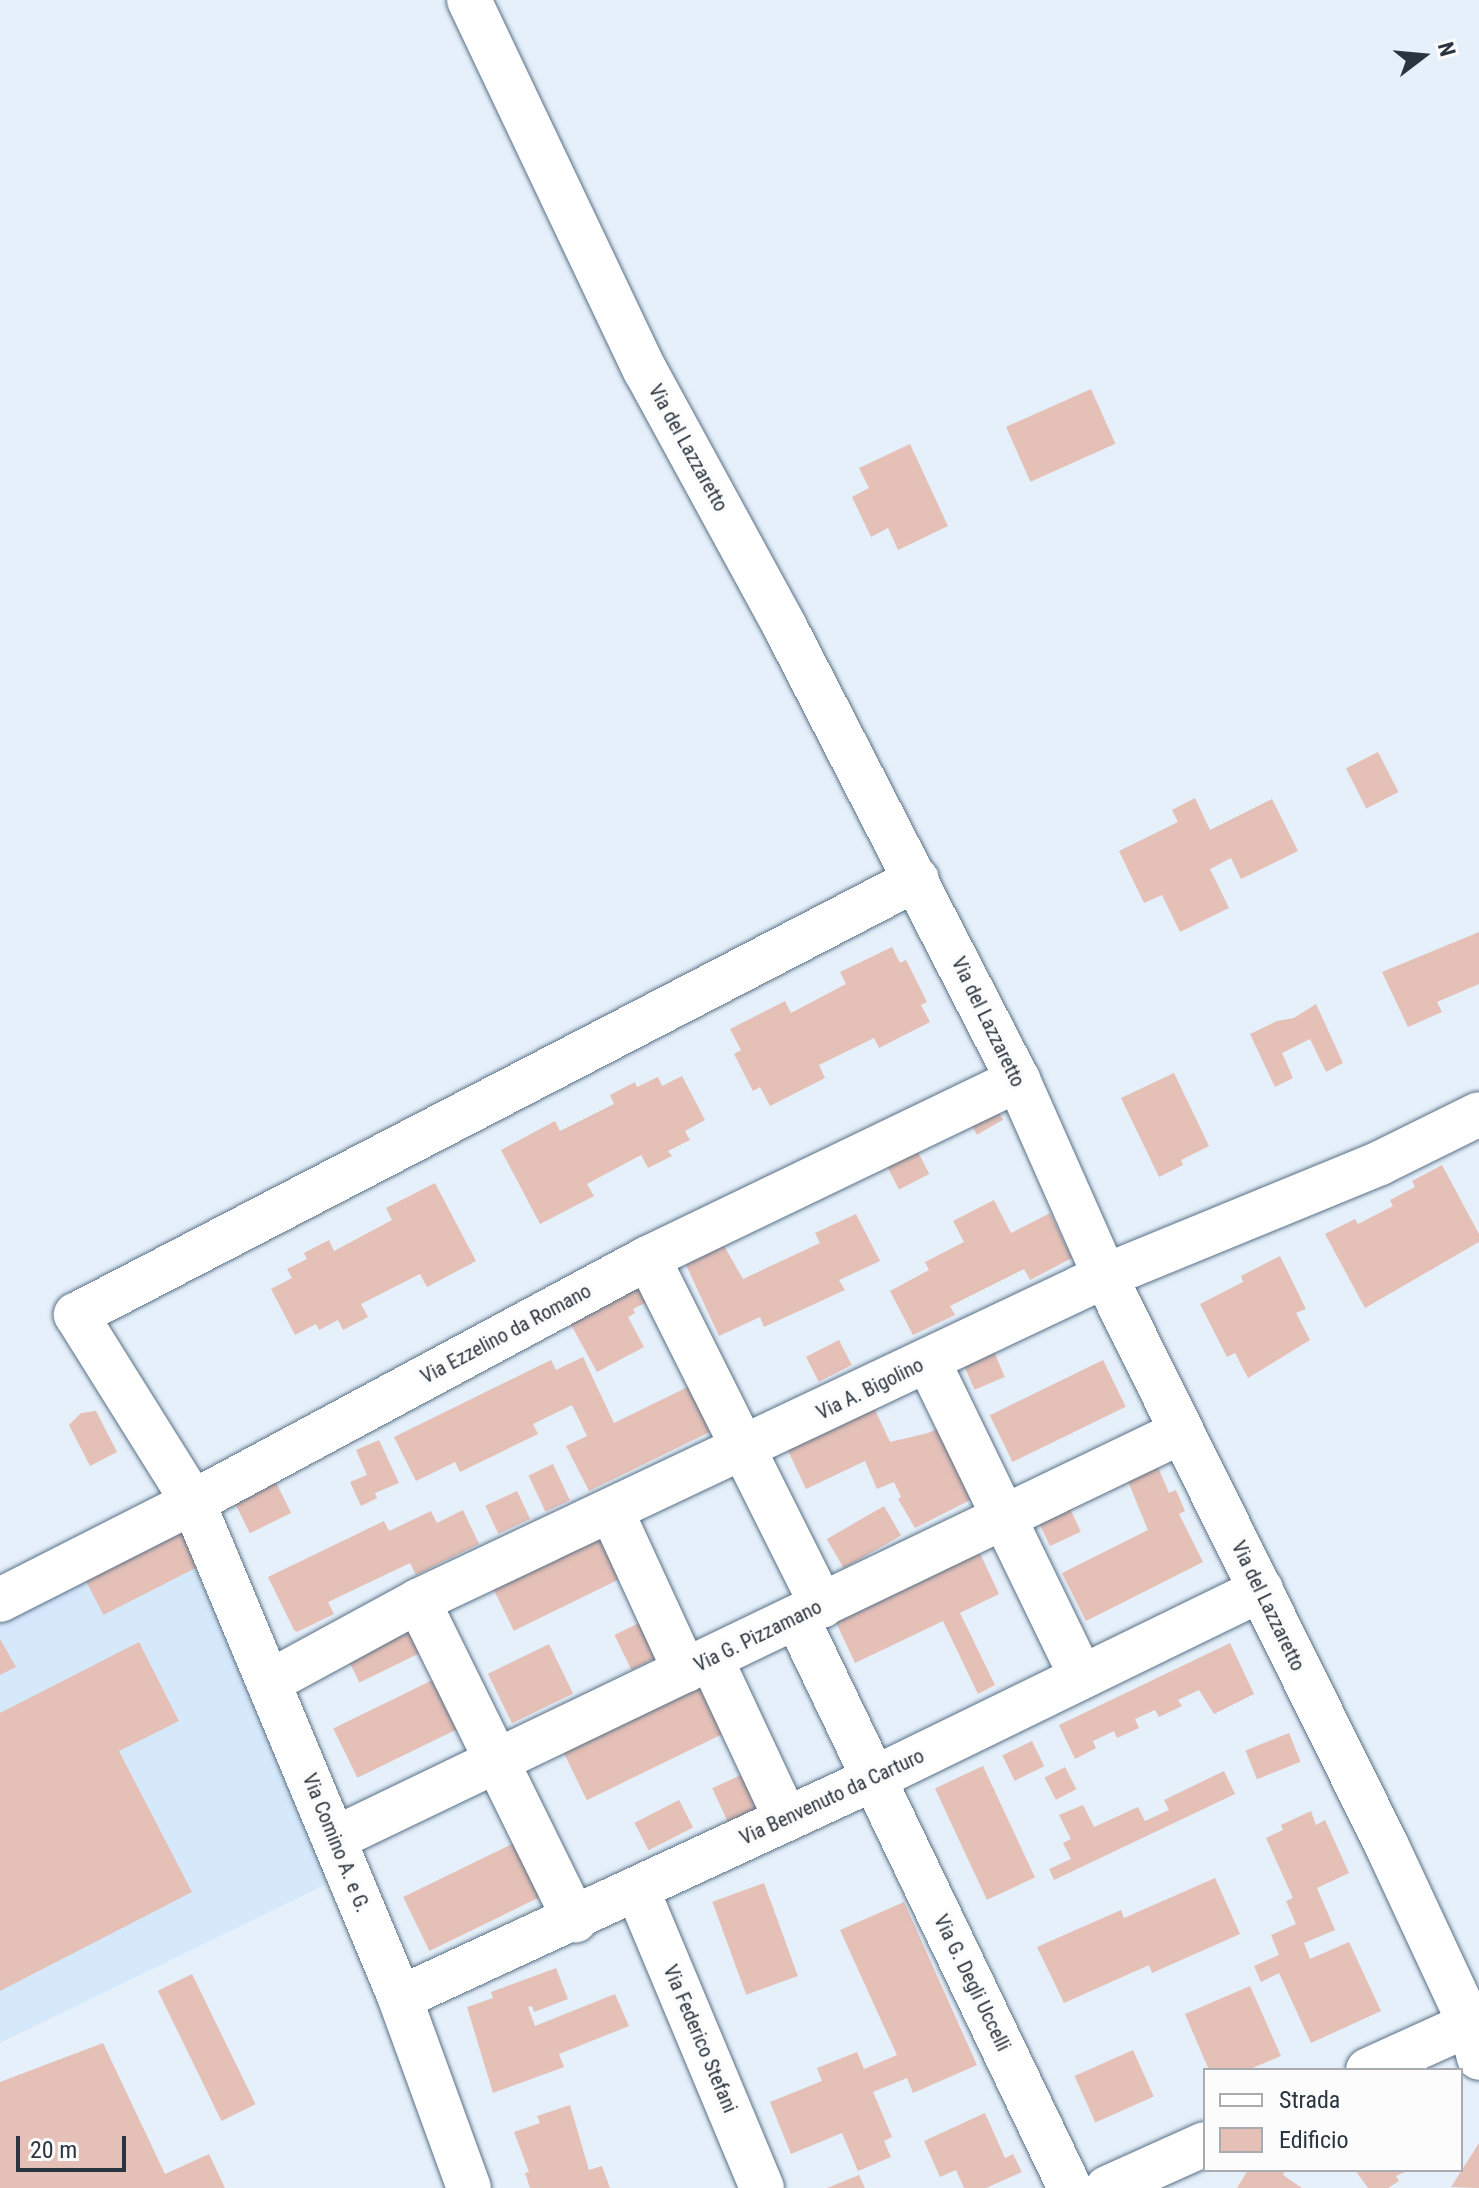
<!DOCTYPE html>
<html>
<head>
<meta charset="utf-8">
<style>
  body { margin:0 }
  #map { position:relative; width:1479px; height:2188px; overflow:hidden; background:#e5f0fa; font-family:"Roboto Condensed",sans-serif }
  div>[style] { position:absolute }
  .built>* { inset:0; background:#d6e9fb }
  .building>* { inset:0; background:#e5c0b7; transform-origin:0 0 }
  .roads { filter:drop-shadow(0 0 2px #597086) drop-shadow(0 0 2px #597086) }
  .street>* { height:44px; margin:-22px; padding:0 22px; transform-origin:22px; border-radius:22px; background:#fff }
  span { translate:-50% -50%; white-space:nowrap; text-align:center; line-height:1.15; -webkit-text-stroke:8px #fcfcfc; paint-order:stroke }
  .street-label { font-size:20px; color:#2b353f }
  .legend { position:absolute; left:1203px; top:2068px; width:260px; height:104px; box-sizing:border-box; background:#fcfcfc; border:2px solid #a8acb0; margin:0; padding:10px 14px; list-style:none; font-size:24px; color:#2b353f }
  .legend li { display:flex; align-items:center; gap:16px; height:40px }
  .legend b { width:40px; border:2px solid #a8acb0 }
  .north { position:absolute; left:1383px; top:16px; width:80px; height:80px; -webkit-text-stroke:6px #fcfcfc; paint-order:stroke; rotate:74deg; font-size:22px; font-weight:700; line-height:32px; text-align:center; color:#2b353f }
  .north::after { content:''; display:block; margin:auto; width:28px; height:36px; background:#2b353f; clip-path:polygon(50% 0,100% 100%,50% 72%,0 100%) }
  .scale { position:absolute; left:16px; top:2136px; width:110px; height:36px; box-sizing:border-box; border:4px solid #2b353f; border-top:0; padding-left:10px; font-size:24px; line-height:28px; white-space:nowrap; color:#2b353f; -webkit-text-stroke:6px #fcfcfc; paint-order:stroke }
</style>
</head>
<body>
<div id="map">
  <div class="built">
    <i style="clip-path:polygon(181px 1519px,335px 1880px,0 2043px,0 1612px)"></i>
  </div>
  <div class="building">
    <i style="left:1091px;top:389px;width:60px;height:93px;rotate:66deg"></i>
    <i style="clip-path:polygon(910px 444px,948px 526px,898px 550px,888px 528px,871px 537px,852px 497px,869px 488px,859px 468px)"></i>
    <i style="left:1378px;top:752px;width:45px;height:36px;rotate:63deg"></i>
    <i style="clip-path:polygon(1195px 798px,1210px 830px,1272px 799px,1298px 851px,1241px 879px,1231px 858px,1210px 869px,1229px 908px,1180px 932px,1162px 895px,1144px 903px,1119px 851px,1178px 822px,1172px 810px)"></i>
    <i style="clip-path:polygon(1479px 932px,1479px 984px,1437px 1002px,1442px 1012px,1408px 1027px,1382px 972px)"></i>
    <i style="clip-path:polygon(892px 947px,900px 963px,906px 960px,927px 1002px,921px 1005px,930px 1022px,879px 1048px,874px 1038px,819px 1065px,825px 1078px,770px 1106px,760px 1087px,753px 1091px,734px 1054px,741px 1050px,730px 1029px,785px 1001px,791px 1013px,846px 984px,840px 972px)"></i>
    <i style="clip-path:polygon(1316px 1004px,1343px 1063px,1326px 1072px,1310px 1039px,1282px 1053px,1293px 1078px,1275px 1087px,1250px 1034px,1277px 1021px,1294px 1018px)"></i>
    <i style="clip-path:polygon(1174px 1073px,1209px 1146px,1181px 1160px,1183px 1165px,1159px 1177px,1121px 1098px)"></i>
    <i style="clip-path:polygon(682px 1076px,705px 1120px,685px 1131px,690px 1140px,668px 1151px,672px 1156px,648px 1168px,641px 1155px,587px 1184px,594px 1196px,540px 1224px,501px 1150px,555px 1121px,560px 1131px,614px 1104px,610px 1095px,635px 1082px,637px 1087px,658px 1077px,662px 1086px)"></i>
    <i style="left:995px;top:1106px;width:16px;height:30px;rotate:60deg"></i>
    <i style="left:917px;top:1150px;width:27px;height:34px;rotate:63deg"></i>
    <i style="clip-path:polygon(1442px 1165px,1479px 1234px,1479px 1242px,1365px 1308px,1325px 1234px,1355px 1219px,1358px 1224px,1393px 1206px,1390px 1200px,1415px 1187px,1412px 1181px)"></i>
    <i style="clip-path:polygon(435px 1183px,476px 1261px,427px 1287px,420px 1274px,361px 1304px,368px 1317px,343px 1330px,338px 1320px,319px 1330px,316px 1324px,295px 1335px,271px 1289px,292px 1278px,287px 1269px,307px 1259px,304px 1253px,329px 1240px,334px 1251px,392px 1220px,386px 1208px)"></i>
    <i style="clip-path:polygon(994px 1200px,1011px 1233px,1050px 1213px,1072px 1258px,1030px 1280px,1024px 1269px,950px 1306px,955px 1315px,913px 1335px,890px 1291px,929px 1270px,925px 1262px,964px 1242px,953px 1221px)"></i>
    <i style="clip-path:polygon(856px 1214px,880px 1261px,839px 1280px,845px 1290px,764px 1327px,760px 1317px,719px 1336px,686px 1265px,723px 1244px,743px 1279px,820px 1243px,815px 1233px)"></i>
    <i style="clip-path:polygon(1280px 1256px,1306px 1309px,1296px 1313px,1310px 1340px,1248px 1378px,1235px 1353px,1227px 1357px,1200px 1304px,1243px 1282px,1241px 1276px)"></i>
    <i style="clip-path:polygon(654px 1278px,663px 1294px,633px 1309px,635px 1313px,628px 1317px,644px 1347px,597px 1372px,570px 1323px)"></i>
    <i style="left:839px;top:1340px;width:28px;height:37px;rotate:63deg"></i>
    <i style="left:990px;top:1342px;width:38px;height:33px;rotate:67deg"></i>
    <i style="clip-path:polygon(583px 1357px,614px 1423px,704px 1379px,726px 1424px,589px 1491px,566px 1446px,587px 1436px,572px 1405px,533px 1424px,538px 1434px,460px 1472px,455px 1462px,416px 1481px,394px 1437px,551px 1360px,556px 1370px)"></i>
    <i style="left:1103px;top:1360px;width:52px;height:126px;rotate:64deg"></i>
    <i style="clip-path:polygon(870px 1399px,890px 1442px,928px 1433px,951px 1422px,986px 1492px,915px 1528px,898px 1499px,901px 1497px,894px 1482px,877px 1489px,865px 1461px,806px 1489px,783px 1440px)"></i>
    <i style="clip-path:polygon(96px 1411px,117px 1452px,90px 1466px,69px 1425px,81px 1413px)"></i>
    <i style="clip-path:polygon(379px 1440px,399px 1483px,375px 1493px,377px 1498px,361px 1506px,350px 1482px,367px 1475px,356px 1450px)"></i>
    <i style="clip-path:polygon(1154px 1458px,1169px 1493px,1176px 1490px,1185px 1511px,1179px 1514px,1203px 1562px,1086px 1621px,1062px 1573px,1148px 1530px,1124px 1472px)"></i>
    <i style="left:553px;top:1464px;width:40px;height:27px;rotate:65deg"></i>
    <i style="left:274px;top:1478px;width:39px;height:46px;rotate:64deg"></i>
    <i style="left:517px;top:1491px;width:31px;height:35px;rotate:65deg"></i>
    <i style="left:1066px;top:1500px;width:35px;height:34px;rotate:65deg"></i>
    <i style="left:884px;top:1506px;width:34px;height:66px;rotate:60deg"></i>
    <i style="clip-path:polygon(463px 1510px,479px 1544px,416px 1575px,410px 1563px,328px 1602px,334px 1614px,297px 1632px,294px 1630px,268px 1577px,384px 1521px,389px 1531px,431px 1511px,437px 1523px)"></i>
    <i style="left:185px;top:1524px;width:44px;height:114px;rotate:63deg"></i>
    <i style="left:602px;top:1531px;width:51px;height:123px;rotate:64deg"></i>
    <i style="clip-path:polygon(977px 1547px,999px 1594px,960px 1613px,995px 1685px,978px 1694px,943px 1621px,855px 1663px,833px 1616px)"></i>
    <i style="left:645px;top:1620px;width:39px;height:34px;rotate:64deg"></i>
    <i style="left:411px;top:1624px;width:30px;height:72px;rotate:64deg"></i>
    <i style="clip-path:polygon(0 1639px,16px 1667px,0 1675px)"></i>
    <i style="clip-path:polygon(139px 1642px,179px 1721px,119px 1751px,192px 1892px,0 1991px,0 1713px)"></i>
    <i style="clip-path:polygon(1230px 1643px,1254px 1694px,1214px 1714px,1199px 1690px,1178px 1700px,1182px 1706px,1159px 1717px,1155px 1710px,1135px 1719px,1139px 1728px,1117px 1738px,1114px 1731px,1093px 1741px,1096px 1748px,1075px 1759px,1059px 1725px)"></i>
    <i style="left:549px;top:1644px;width:55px;height:68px;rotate:64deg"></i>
    <i style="left:451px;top:1671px;width:55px;height:131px;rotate:64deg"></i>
    <i style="left:707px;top:1677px;width:58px;height:162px;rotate:64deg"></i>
    <i style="left:1289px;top:1733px;width:31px;height:47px;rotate:68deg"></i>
    <i style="left:1032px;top:1741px;width:28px;height:33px;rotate:64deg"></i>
    <i style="left:983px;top:1766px;width:123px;height:53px;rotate:65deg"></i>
    <i style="left:1065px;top:1767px;width:25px;height:23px;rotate:63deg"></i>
    <i style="clip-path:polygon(1224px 1771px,1235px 1794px,1054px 1880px,1049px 1869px,1071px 1859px,1063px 1843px,1071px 1839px,1059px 1815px,1083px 1805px,1094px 1827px,1138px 1807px,1145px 1821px,1169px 1810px,1164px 1800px)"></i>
    <i style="left:743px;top:1774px;width:41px;height:34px;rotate:65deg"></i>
    <i style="left:679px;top:1800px;width:31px;height:50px;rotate:63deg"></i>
    <i style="clip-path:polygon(1311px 1811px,1316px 1825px,1325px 1820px,1349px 1873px,1317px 1888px,1335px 1930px,1304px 1943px,1310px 1959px,1349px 1942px,1381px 2011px,1311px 2043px,1279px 1973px,1261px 1982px,1254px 1966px,1279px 1955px,1271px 1935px,1296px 1924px,1286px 1901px,1293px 1898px,1266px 1838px,1283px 1830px,1281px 1825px)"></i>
    <i style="left:520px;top:1840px;width:60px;height:130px;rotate:64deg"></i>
    <i style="clip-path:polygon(1215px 1878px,1240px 1934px,1152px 1973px,1149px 1965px,1064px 2003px,1037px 1947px,1121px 1910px,1124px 1918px)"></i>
    <i style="left:764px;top:1883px;width:99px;height:55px;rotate:70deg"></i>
    <i style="clip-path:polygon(904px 1902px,977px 2065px,913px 2093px,907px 2078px,873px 2092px,892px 2137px,884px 2141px,891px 2157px,858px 2171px,842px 2133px,791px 2154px,770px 2102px,822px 2081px,817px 2068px,857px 2052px,864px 2069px,897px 2055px,840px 1930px)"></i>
    <i style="clip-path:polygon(556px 1968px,568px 1999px,534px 2012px,532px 2006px,528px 2007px,535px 2026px,615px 1994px,629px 2026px,559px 2054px,564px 2067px,493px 2093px,467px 2007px,493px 1998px,491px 1992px)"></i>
    <i style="left:192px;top:1974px;width:145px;height:38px;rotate:64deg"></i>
    <i style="clip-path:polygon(1250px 1986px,1281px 2056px,1248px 2070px,1209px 2070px,1185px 2014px)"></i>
    <i style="clip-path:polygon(103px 2043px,165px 2174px,209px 2154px,225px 2188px,0 2188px,0 2082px)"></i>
    <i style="left:1133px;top:2050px;width:51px;height:64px;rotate:66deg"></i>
    <i style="clip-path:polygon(570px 2105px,589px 2170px,602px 2166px,610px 2188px,530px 2188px,525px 2173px,529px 2172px,514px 2132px,540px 2123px,537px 2116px)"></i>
    <i style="clip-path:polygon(985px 2113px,1005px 2158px,1013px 2154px,1022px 2172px,986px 2188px,964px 2188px,956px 2170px,940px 2177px,924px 2141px)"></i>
    <i style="clip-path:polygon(1479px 2143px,1479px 2188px,1451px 2187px)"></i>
    <i style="clip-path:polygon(1248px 2170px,1285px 2170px,1283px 2175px,1302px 2188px,1237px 2188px)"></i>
    <i style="clip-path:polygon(1355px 2170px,1409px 2170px,1396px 2176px,1399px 2181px,1388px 2188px,1368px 2188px)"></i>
    <i style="clip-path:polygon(859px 2175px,865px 2188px,827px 2188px)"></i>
  </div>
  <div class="roads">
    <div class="street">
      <i style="left:469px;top:0;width:410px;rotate:64.6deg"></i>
      <i style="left:645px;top:370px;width:293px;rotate:61.4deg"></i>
      <i style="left:785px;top:627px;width:509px;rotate:62.78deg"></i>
      <i style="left:1018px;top:1080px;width:214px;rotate:66.1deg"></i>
      <i style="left:1105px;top:1276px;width:634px;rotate:63.68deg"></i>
      <i style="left:1386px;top:1844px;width:199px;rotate:65deg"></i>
      <i style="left:1470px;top:2024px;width:35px;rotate:75deg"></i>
      <i style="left:648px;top:1258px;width:389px;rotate:63.4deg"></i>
      <i style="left:928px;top:1361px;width:350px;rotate:64.1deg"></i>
      <i style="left:611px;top:1510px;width:177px;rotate:65.3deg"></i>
      <i style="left:0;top:1600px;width:216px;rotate:-26.9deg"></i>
      <i style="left:193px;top:1502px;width:516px;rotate:-28.2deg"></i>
      <i style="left:648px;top:1258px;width:411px;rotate:-25.7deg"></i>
      <i style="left:418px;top:1601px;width:356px;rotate:63.8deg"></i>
      <i style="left:797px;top:1618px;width:632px;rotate:64.41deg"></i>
      <i style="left:711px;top:1659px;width:177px;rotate:64.9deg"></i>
      <i style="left:269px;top:1682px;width:170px;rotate:-28.5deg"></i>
      <i style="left:418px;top:1601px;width:760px;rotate:-25.32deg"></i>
      <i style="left:1105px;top:1276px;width:297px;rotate:-22.3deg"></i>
      <i style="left:1380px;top:1163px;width:110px;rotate:-26.3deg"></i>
      <i style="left:334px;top:1839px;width:940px;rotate:-25.67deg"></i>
      <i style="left:637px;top:1889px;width:324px;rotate:67.3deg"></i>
      <i style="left:400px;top:1998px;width:521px;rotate:-24.84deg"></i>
      <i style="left:873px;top:1779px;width:432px;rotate:-26deg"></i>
      <i style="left:1368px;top:2070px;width:112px;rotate:-24.3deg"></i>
      <i style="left:469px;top:2188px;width:202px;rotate:-110deg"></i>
      <i style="left:400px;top:1998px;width:537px;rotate:-112.65deg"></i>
      <i style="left:193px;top:1502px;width:221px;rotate:-122deg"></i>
      <i style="left:76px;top:1315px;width:947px;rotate:-27.4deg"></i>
      <i style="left:1107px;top:2188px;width:107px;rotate:-24.2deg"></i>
    </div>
  </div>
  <div class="street-label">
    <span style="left:688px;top:448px;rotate:61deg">Via del Lazzaretto</span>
    <span style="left:988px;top:1022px;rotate:64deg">Via del Lazzaretto</span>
    <span style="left:506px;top:1334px;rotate:-28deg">Via Ezzelino da Romano</span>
    <span style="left:870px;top:1389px;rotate:-26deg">Via A. Bigolino</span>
    <span style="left:1268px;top:1606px;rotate:64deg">Via del Lazzaretto</span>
    <span style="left:758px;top:1636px;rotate:-26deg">Via G. Pizzamano</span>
    <span style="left:832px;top:1797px;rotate:-25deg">Via Benvenuto da Carturo</span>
    <span style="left:336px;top:1843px;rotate:68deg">Via Comino A. e G.</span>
    <span style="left:972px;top:1983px;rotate:64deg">Via G. Degli Uccelli</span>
    <span style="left:700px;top:2039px;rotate:67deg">Via Federico Stefani</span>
  </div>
  <ul class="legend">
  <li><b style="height:10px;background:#fff"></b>Strada</li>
  <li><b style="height:22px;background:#e5c0b7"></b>Edificio</li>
  </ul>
  <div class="north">N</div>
  <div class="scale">20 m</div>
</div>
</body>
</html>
